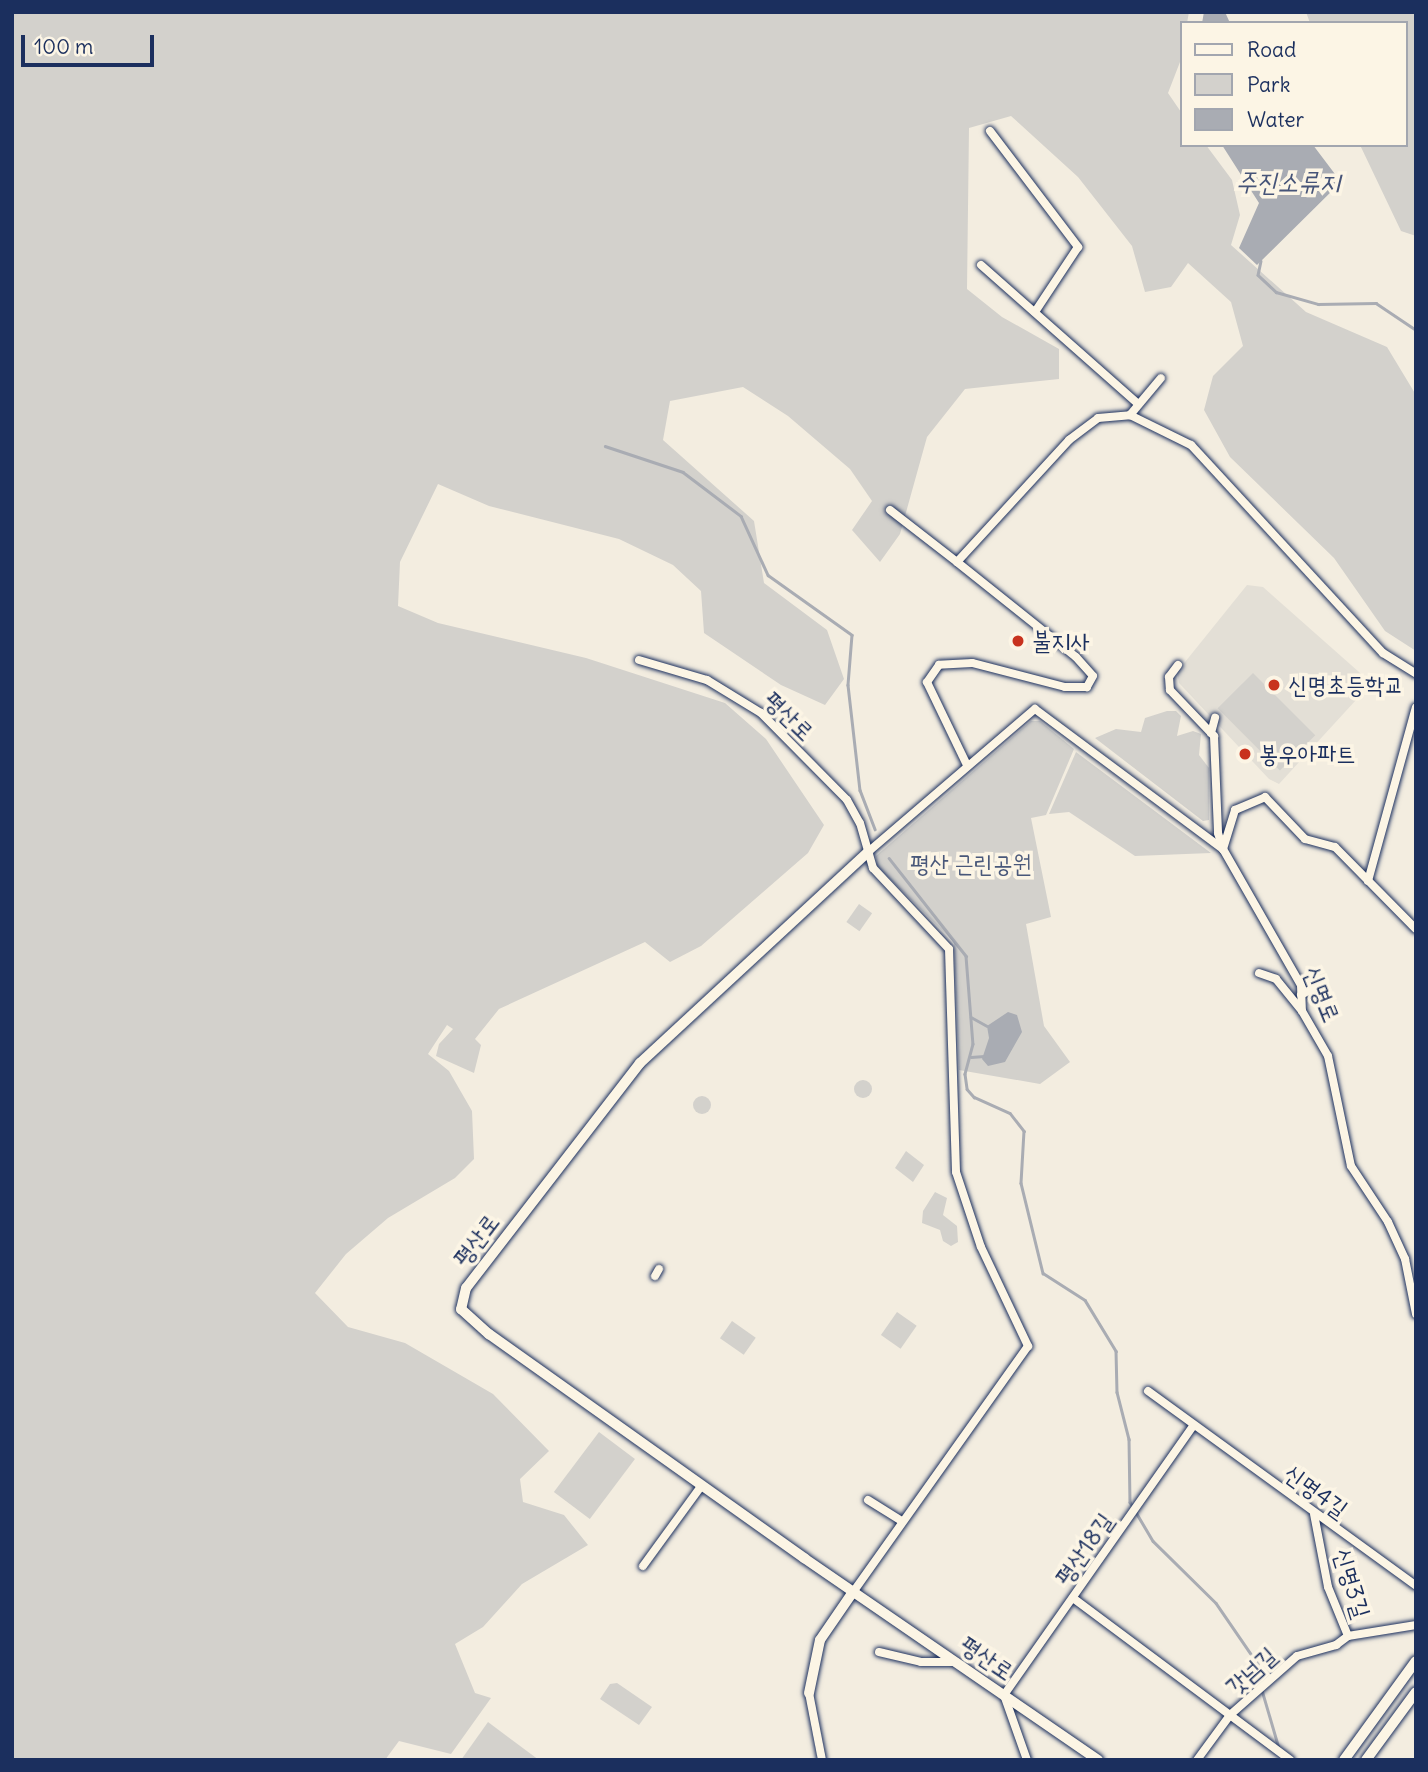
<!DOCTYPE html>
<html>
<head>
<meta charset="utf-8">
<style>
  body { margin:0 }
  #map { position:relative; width:1428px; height:1772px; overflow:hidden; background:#f3ede0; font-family:Delius,"Poor Story",sans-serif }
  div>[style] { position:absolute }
  .built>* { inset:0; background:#e3dfd6 }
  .green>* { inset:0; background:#d3d1cc; transform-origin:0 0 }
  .round { border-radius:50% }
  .water>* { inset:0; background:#a9acb3 }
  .stream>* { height:2.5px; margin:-1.25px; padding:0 1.25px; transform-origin:1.25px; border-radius:1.25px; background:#a9acb3 }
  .roads { filter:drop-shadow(0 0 2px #1b2f5e) drop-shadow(0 0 2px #1b2f5e) }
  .minor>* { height:8px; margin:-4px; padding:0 4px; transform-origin:4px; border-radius:4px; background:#fcf5e5 }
  .tertiary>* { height:10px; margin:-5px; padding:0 5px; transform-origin:5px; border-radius:5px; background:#fcf5e5 }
  .secondary>* { height:10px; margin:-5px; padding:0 5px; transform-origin:5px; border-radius:5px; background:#fcf5e5 }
  .dots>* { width:19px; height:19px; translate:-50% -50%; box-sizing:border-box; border:4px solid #fcf5e5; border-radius:50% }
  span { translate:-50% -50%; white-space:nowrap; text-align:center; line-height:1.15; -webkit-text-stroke:7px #fcf5e5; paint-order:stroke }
  .poi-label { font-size:24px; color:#1b2f5e }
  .left { translate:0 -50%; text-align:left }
  .street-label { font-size:24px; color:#1b2f5e }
  .park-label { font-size:24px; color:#49587a }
  .water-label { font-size:26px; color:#465478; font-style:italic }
  .frame { position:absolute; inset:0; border:14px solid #1b2f5e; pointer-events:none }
  .legend { position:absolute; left:1180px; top:21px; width:228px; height:126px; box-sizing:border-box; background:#fcf5e5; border:2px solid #a2a6af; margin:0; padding:9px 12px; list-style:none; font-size:21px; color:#1b2f5e }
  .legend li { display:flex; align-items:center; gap:14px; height:35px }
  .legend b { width:35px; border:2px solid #a2a6af }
  .scale { position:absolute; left:21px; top:35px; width:133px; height:32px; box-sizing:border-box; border:4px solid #1b2f5e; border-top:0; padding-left:9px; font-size:21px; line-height:24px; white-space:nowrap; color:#1b2f5e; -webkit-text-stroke:5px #fcf5e5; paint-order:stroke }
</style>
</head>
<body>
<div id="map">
  <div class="built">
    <i style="clip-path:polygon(1247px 585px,1263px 587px,1368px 680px,1367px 688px,1279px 784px,1269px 779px,1179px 683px,1177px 672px)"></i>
  </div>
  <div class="green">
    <i style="clip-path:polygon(12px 12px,1189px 12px,1187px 23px,1181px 23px,1180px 62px,1168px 93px,1181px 112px,1181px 145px,1206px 145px,1232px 180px,1240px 215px,1231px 245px,1306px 312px,1387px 347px,1416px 395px,1416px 651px,1385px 631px,1334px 558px,1230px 457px,1204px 410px,1213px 376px,1243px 346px,1231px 302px,1188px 263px,1171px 287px,1145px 292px,1132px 246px,1078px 177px,1011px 116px,969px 128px,967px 289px,1002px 317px,1059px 349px,1059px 379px,965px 389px,927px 437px,900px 534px,880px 562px,852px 530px,872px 501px,850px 469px,788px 416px,743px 387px,670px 401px,663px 440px,754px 521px,764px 583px,827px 630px,844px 679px,825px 705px,781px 685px,704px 633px,701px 591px,673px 565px,619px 539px,489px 506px,438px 484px,400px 562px,398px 606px,438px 623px,586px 658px,725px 703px,766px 739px,824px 825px,808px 853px,701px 946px,670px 962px,645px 942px,499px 1009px,475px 1039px,481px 1045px,474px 1073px,436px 1056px,439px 1044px,453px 1029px,447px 1025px,428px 1054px,449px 1071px,472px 1111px,474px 1159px,455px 1178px,388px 1218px,346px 1254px,315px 1293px,348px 1327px,405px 1343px,493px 1394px,549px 1451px,520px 1479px,523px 1502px,564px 1515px,588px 1545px,522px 1584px,483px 1627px,455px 1644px,475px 1693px,491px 1698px,451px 1754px,399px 1741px,385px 1760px,12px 1760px)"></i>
    <i style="clip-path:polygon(1306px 12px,1416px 12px,1416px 236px,1401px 231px,1360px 145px,1405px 145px,1405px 23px,1310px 23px)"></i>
    <i style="left:1253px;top:673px;width:88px;height:50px;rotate:45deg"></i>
    <i style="clip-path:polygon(1167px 711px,1176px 711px,1181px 716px,1177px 736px,1193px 731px,1201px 734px,1199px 755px,1209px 768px,1209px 820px,1203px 821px,1095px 738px,1116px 729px,1141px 732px,1145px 718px)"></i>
    <i style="clip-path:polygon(1031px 721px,1040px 721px,1074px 749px,1046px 815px,1031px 818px,1051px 917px,1026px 924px,1044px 1026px,1070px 1062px,1040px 1084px,959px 1070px,954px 942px,877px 866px,876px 856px)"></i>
    <i style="clip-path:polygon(1076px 752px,1211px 853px,1135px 856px,1069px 812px,1049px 814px)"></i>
    <i style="left:859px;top:904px;width:16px;height:22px;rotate:35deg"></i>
    <i class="round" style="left:854px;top:1080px;width:18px;height:18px"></i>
    <i class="round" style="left:693px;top:1096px;width:18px;height:18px"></i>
    <i style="clip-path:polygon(906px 1151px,924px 1165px,913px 1182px,895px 1168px)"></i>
    <i style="clip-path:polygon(935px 1192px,947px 1198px,943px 1215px,957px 1226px,958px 1242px,951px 1246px,943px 1241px,940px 1230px,922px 1223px,923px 1211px)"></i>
    <i style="left:897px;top:1312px;width:24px;height:28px;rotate:35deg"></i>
    <i style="left:732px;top:1321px;width:29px;height:21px;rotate:35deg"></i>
    <i style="left:599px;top:1432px;width:45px;height:75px;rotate:37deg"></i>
    <i style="clip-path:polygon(617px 1683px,652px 1707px,639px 1725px,600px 1699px,610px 1684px)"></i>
    <i style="clip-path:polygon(488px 1722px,539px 1760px,461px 1760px)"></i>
  </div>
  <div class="water">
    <i style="clip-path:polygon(1204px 12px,1225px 12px,1230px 23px,1202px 23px)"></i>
    <i style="clip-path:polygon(1222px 145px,1313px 145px,1341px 182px,1257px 265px,1239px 248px,1259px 203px)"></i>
    <i style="clip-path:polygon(1008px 1012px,1017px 1015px,1022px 1032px,1005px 1062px,988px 1066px,982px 1059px,989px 1038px,987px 1026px)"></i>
  </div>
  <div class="stream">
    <i style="left:1261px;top:261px;width:14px;rotate:102deg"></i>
    <i style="left:1258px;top:275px;width:25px;rotate:43deg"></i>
    <i style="left:1276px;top:292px;width:44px;rotate:15.9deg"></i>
    <i style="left:1318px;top:304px;width:58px;rotate:-1deg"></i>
    <i style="left:1376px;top:303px;width:48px;rotate:34deg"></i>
    <i style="left:605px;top:446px;width:82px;rotate:18.4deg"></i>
    <i style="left:683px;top:472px;width:73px;rotate:37.2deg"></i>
    <i style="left:741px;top:516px;width:65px;rotate:65.4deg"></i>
    <i style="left:768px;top:575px;width:103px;rotate:35.5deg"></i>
    <i style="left:852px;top:635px;width:50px;rotate:94.6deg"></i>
    <i style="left:848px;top:685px;width:106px;rotate:83.5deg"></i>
    <i style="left:860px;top:790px;width:42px;rotate:69deg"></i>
    <i style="left:889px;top:858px;width:125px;rotate:51.8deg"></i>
    <i style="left:966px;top:956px;width:88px;rotate:85.5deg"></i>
    <i style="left:973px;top:1044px;width:31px;rotate:105deg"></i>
    <i style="left:965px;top:1074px;width:15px;rotate:82deg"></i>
    <i style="left:967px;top:1089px;width:11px;rotate:49deg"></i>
    <i style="left:974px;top:1097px;width:39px;rotate:24deg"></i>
    <i style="left:1010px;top:1113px;width:23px;rotate:52deg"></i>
    <i style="left:1024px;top:1131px;width:52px;rotate:93.3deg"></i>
    <i style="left:1021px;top:1183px;width:93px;rotate:76.3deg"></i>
    <i style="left:1043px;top:1273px;width:50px;rotate:32.7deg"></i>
    <i style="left:1085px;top:1300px;width:60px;rotate:58.7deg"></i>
    <i style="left:1116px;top:1351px;width:41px;rotate:88.6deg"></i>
    <i style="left:1117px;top:1392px;width:49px;rotate:75.7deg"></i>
    <i style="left:1129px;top:1439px;width:63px;rotate:89.1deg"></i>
    <i style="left:1130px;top:1502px;width:45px;rotate:59.5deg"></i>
    <i style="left:1153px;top:1541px;width:88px;rotate:44.5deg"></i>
    <i style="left:1216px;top:1603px;width:74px;rotate:55.5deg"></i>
    <i style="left:1258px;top:1664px;width:20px;rotate:81deg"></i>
    <i style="left:971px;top:1017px;width:18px;rotate:29deg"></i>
    <i style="left:971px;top:1057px;width:13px;rotate:-4deg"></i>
    <i style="left:1262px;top:1690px;width:60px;rotate:73.7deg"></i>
  </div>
  <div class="roads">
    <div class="minor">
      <i style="left:990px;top:131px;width:146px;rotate:52.8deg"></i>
      <i style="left:1078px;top:247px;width:78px;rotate:123.5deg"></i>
      <i style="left:981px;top:265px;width:208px;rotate:41.5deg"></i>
      <i style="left:1130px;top:415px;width:68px;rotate:26.2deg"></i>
      <i style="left:1191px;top:445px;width:283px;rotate:47.3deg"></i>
      <i style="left:1383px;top:653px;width:39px;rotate:32deg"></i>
      <i style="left:890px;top:510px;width:85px;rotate:37.8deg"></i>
      <i style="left:957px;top:562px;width:166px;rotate:-47.4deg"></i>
      <i style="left:1069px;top:440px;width:36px;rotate:-37deg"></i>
      <i style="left:1098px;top:418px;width:32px;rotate:-5deg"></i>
      <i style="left:1130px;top:415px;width:48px;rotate:-50deg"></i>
      <i style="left:957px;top:562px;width:152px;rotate:38.6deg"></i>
      <i style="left:1076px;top:657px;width:25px;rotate:48deg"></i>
      <i style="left:1093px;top:676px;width:13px;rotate:119deg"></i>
      <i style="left:1087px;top:687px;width:22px;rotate:180deg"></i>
      <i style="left:1065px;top:687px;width:96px;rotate:-165.5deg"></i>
      <i style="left:972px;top:663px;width:33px;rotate:177deg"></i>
      <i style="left:939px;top:665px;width:21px;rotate:125deg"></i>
      <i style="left:927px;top:682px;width:92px;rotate:64.3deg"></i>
      <i style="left:639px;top:660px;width:71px;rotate:16.4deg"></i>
      <i style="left:707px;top:680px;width:63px;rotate:31.4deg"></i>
      <i style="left:761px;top:713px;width:122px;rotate:45.3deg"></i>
      <i style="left:847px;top:800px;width:26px;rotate:61deg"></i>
      <i style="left:860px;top:823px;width:47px;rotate:73.9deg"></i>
      <i style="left:873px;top:868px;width:111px;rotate:46.8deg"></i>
      <i style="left:949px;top:949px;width:223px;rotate:88.2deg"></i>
      <i style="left:956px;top:1172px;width:79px;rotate:71.6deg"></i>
      <i style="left:981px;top:1247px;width:110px;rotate:64.6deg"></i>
      <i style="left:1028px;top:1346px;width:302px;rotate:125.4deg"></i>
      <i style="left:1178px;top:665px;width:15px;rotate:127deg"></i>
      <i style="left:1169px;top:677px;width:13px;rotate:86deg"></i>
      <i style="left:1170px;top:690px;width:64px;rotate:46.3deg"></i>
      <i style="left:1214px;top:736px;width:97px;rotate:87.6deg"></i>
      <i style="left:1218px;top:833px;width:17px;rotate:73deg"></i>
      <i style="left:1223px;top:849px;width:157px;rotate:60.2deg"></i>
      <i style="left:1301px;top:985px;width:26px;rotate:88deg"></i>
      <i style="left:1302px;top:1011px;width:52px;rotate:60deg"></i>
      <i style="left:1328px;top:1056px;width:112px;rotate:78.2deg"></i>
      <i style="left:1351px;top:1166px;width:67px;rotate:56.5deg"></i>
      <i style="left:1388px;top:1222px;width:41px;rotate:65.3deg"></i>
      <i style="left:1405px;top:1259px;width:56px;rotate:78.7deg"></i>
      <i style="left:1211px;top:733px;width:16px;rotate:-75deg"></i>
      <i style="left:1223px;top:849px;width:41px;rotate:-72.9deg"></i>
      <i style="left:1235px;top:810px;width:33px;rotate:-23deg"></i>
      <i style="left:1265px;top:797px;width:58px;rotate:46.4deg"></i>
      <i style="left:1305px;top:839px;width:31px;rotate:15deg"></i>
      <i style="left:1335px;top:847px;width:115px;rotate:45.4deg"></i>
      <i style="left:868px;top:852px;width:220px;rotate:-40.6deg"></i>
      <i style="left:1035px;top:709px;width:234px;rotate:36.7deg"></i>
      <i style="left:1368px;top:881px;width:180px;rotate:-74.6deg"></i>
      <i style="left:1259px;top:973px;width:18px;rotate:19deg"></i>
      <i style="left:1276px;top:979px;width:41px;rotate:50.9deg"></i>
      <i style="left:1301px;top:995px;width:14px;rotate:-30deg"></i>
      <i style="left:655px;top:1276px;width:8px;rotate:-60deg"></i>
      <i style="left:1148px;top:1391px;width:331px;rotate:36deg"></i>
      <i style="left:868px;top:1500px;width:39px;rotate:32deg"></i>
      <i style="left:1314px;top:1514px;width:74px;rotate:79.1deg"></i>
      <i style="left:1328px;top:1587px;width:53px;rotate:67.8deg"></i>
      <i style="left:1348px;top:1636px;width:69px;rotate:-9.2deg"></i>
      <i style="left:643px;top:1566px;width:100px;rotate:-53.9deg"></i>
      <i style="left:1073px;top:1598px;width:271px;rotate:36.7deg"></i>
      <i style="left:879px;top:1652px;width:43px;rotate:13.4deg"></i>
      <i style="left:921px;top:1662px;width:35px"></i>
      <i style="left:809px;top:1693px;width:68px;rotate:79deg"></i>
      <i style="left:1027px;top:1760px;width:69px;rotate:-109.5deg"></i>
      <i style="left:1004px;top:1695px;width:330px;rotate:-54.9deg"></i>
      <i style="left:1197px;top:1760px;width:56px;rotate:-53.7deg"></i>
      <i style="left:1230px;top:1715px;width:89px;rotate:-41.4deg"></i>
      <i style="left:1297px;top:1656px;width:41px;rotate:-15.8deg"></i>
      <i style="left:1336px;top:1645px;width:15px;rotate:-37deg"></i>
    </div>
    <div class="tertiary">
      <i style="left:868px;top:852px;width:311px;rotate:137.2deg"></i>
      <i style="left:640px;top:1063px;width:284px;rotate:127.7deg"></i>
      <i style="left:466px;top:1288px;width:22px;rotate:103deg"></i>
      <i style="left:461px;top:1309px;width:38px;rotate:42deg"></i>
      <i style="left:489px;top:1334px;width:387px;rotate:35.4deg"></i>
      <i style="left:804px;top:1558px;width:357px;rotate:34.5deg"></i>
      <i style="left:809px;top:1693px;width:54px;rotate:-78.3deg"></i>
      <i style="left:820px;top:1640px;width:58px;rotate:-55.5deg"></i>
    </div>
    <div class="secondary">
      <i style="left:1344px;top:1760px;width:122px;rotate:-54deg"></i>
      <i style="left:1366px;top:1760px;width:84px;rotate:-53.7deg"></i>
    </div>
  </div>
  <div class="dots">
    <i style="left:1018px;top:641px;background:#c8321e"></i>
    <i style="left:1274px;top:685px;background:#c8321e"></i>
    <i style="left:1245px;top:754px;background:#c8321e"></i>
  </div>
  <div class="poi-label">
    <span class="left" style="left:1032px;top:641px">불지사</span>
    <span class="left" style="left:1288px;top:685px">신명초등학교</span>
    <span class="left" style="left:1259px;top:754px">봉우아파트</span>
  </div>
  <div class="street-label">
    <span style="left:789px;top:716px;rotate:44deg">평산로</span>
    <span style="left:1322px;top:994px;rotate:68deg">신명로</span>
    <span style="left:476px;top:1240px;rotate:-53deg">평산로</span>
    <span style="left:1316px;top:1491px;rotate:36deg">신명4길</span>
    <span style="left:1084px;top:1549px;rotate:-55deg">평산18길</span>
    <span style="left:1352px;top:1583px;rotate:73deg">신명3길</span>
    <span style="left:987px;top:1658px;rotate:34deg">평산로</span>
    <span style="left:1251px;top:1671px;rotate:-42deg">갓넘길</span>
  </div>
  <div class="park-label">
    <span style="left:971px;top:864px">평산 근린공원</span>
  </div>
  <div class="water-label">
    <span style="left:1288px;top:182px">주진소류지</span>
  </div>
  <div class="frame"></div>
  <ul class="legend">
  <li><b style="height:9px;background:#fcf5e5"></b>Road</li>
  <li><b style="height:19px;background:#d3d1cc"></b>Park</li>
  <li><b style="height:19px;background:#a9acb3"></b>Water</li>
  </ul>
  <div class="scale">100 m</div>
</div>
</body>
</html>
